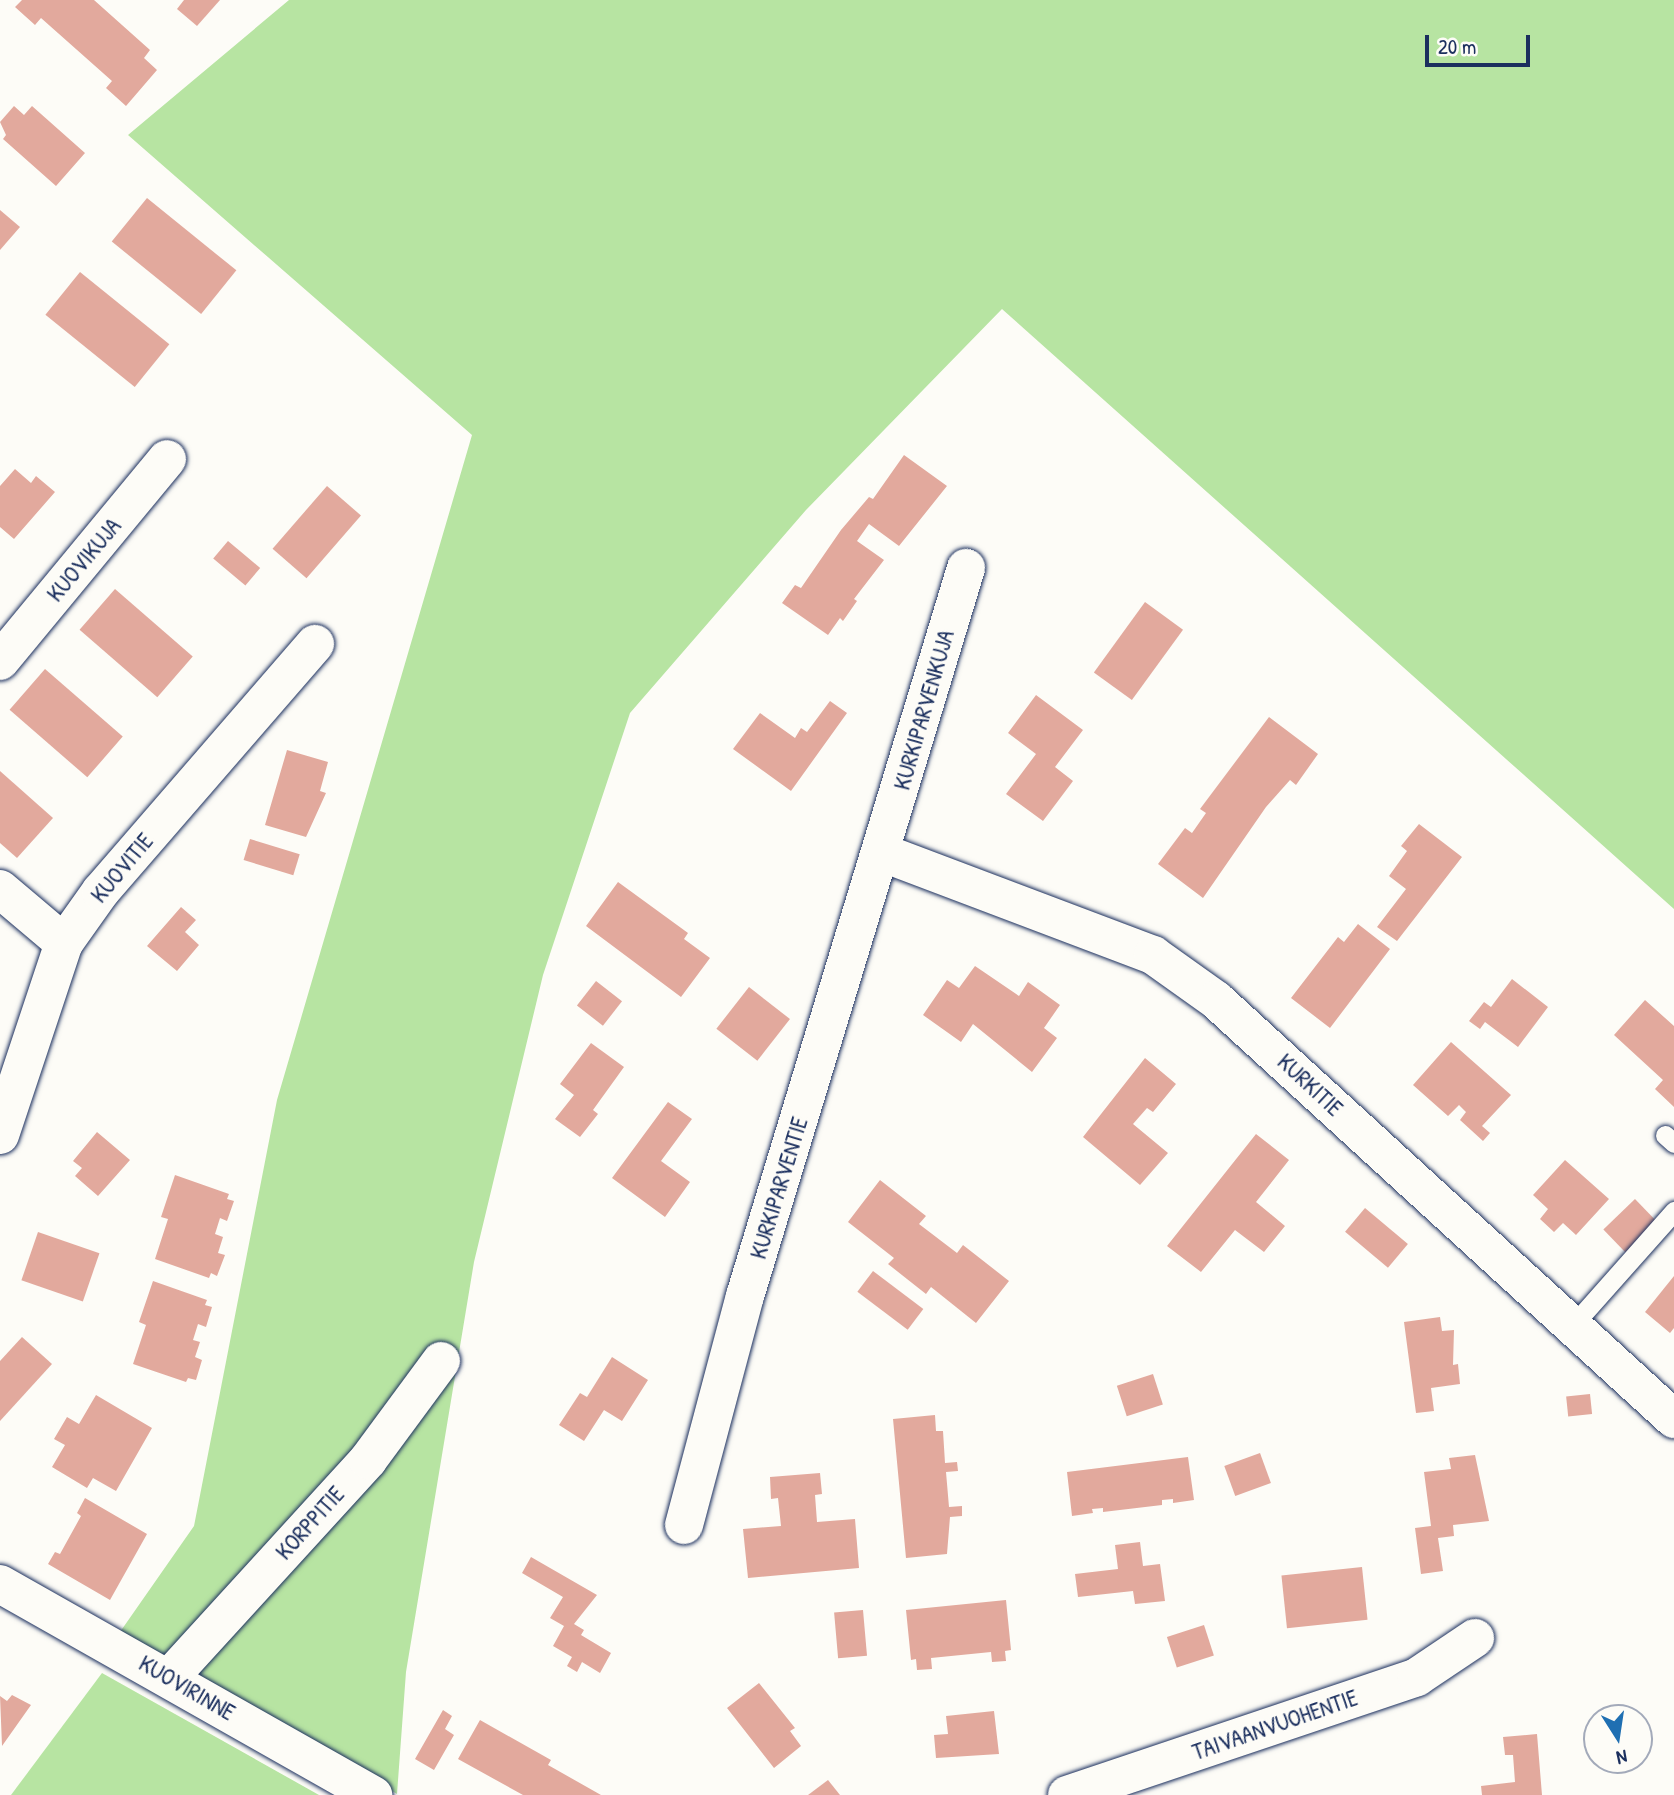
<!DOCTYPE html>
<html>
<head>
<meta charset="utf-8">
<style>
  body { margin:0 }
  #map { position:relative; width:1674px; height:1795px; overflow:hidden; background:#fdfcf7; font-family:"Patrick Hand",sans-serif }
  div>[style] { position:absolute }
  .green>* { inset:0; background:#b7e4a2 }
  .building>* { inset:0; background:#e2a99d; transform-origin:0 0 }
  .roads { filter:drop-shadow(0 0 2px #1b2f5e) drop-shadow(0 0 2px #1b2f5e) }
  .lane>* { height:19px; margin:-9.5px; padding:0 9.5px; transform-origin:9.5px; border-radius:9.5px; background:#fdfcf7 }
  .street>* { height:38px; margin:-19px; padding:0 19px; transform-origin:19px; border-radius:19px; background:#fdfcf7 }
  span { translate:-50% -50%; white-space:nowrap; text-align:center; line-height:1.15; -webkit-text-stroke:5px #fdfcf7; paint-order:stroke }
  .street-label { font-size:23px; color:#1b2f5e }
  .north { position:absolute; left:1583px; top:1704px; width:70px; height:70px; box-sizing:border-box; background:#fdfcf7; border:2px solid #a3aaba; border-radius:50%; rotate:168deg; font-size:19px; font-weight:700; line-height:28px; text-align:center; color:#1b2f5e }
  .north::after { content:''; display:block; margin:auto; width:24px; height:32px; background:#1f6fb2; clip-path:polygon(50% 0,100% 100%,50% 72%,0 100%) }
  .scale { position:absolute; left:1425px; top:35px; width:105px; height:32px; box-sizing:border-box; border:4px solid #1b2f5e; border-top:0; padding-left:9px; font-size:21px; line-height:24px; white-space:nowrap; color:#1b2f5e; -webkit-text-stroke:5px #fdfcf7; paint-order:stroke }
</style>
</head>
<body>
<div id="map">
  <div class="green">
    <i style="clip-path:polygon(289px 0,1674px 0,1674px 909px,1002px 309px,806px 510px,630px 713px,543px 975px,474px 1262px,406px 1672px,397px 1794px,120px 1632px,194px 1526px,277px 1100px,472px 435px,128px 135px)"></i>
    <i style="clip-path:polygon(102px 1673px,319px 1795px,11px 1795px)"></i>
  </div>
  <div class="building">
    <i style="clip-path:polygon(22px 0,94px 0,150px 50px,144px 58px,157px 70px,126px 106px,106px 88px,112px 81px,41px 18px,35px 25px,15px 7px)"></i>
    <i style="clip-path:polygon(184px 0,220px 0,197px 26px,177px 9px)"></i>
    <i style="clip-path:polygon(14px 106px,24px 115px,32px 106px,85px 153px,56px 186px,3px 139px,6px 135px,0 122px)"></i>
    <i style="left:147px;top:198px;width:115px;height:56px;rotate:39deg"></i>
    <i style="clip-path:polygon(0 210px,20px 227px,0 250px)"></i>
    <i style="left:80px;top:272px;width:115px;height:55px;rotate:39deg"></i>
    <i style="clip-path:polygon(904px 455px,947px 486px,899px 546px,869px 524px,857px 541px,884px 560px,854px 599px,857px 601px,843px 621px,840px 618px,828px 635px,782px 603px,795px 585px,801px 588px,841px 530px,869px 497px,873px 499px)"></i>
    <i style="clip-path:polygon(15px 469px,31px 483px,36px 476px,55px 492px,14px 539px,0 527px,0 486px)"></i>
    <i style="left:327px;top:486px;width:45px;height:83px;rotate:41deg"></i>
    <i style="left:228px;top:541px;width:42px;height:23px;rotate:40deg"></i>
    <i style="left:115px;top:589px;width:103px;height:54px;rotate:41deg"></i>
    <i style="left:1145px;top:602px;width:47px;height:87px;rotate:36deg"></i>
    <i style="left:45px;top:669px;width:103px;height:54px;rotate:41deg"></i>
    <i style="clip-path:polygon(1036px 695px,1083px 730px,1055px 767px,1073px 781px,1043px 821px,1006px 794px,1036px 754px,1008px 733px)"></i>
    <i style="clip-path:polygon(830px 701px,847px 713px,791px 791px,733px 749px,760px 713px,795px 738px,801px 728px,807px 732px)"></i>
    <i style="clip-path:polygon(1269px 717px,1318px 754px,1296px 785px,1290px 780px,1266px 807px,1203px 898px,1158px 864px,1185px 828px,1192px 833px,1206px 813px,1200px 809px)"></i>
    <i style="clip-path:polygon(287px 750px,328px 762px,320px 791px,326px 793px,306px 837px,265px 825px)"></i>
    <i style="clip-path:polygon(0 771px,53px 818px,17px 858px,0 843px)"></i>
    <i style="clip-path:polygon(1419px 824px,1462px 857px,1397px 941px,1377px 927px,1406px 889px,1389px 876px,1407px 851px,1401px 846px)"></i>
    <i style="left:250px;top:839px;width:52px;height:22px;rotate:17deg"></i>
    <i style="clip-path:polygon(618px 882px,688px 933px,684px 939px,710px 958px,681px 997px,586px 926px)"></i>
    <i style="clip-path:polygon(181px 907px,196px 920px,185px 932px,199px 945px,177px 971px,147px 946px)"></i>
    <i style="clip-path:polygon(1358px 924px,1390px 949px,1330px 1028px,1291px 998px,1338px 937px,1344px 942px)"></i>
    <i style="clip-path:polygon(975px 966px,1019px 996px,1028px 982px,1060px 1005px,1044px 1028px,1057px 1038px,1032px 1072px,973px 1024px,961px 1042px,923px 1015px,947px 980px,959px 988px)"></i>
    <i style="clip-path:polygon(1512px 979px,1548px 1007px,1518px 1047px,1485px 1022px,1480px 1029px,1469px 1021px,1484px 1002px,1491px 1007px)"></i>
    <i style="left:596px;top:981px;width:33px;height:31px;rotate:38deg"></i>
    <i style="left:749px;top:987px;width:52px;height:53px;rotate:38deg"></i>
    <i style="clip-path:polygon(1645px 1000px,1674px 1026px,1674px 1107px,1655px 1089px,1663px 1080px,1614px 1035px)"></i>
    <i style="clip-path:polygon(1451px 1042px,1511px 1095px,1482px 1126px,1490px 1133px,1483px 1141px,1460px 1120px,1466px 1112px,1459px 1105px,1448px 1116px,1413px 1085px)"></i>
    <i style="clip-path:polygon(591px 1043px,624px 1067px,593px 1110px,598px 1114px,580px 1137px,555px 1119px,574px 1095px,560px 1084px)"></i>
    <i style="clip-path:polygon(1145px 1058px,1176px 1084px,1153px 1112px,1147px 1108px,1133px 1124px,1168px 1153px,1140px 1185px,1083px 1137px)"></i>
    <i style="clip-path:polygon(668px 1102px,692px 1119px,661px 1161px,690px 1182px,665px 1217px,612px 1178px)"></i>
    <i style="clip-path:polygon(97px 1132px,130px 1160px,98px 1196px,75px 1176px,82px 1168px,73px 1161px)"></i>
    <i style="clip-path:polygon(1256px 1134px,1289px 1160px,1256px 1202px,1285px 1226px,1264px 1252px,1235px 1230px,1201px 1272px,1167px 1246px)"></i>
    <i style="clip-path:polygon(1565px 1160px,1609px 1199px,1576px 1235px,1563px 1223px,1554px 1232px,1540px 1219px,1548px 1209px,1533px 1195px)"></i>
    <i style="clip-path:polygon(175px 1175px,229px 1194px,227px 1199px,234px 1201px,227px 1221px,220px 1218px,215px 1234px,223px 1237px,218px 1253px,225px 1255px,217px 1276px,211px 1273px,209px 1278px,155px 1259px,168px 1219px,161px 1217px)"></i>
    <i style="clip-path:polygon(880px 1180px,926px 1216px,919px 1224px,957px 1253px,963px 1245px,1009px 1281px,976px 1323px,931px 1287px,926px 1294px,888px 1264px,894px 1258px,848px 1222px)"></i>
    <i style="left:1635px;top:1199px;width:33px;height:44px;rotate:46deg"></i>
    <i style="left:1365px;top:1208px;width:56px;height:31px;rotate:40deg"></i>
    <i style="left:38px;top:1232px;width:65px;height:51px;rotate:19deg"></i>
    <i style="left:873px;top:1271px;width:63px;height:26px;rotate:37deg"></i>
    <i style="clip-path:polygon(1674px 1276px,1674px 1328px,1670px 1333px,1645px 1312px)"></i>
    <i style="clip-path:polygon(153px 1281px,207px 1300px,205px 1305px,212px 1307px,206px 1327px,198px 1324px,193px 1340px,200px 1342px,195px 1357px,202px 1360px,196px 1380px,188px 1378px,186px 1382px,133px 1364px,146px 1325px,139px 1322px)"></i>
    <i style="clip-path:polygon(1440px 1317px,1442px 1331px,1454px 1330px,1453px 1365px,1458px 1364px,1460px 1384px,1431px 1388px,1434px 1411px,1416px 1413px,1404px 1322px)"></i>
    <i style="clip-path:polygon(22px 1337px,52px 1364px,0 1421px,0 1361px)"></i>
    <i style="clip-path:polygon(612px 1357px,648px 1380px,622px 1421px,604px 1410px,584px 1441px,559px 1425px,580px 1393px,587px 1397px)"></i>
    <i style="left:1153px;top:1374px;width:32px;height:38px;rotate:72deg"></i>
    <i style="left:1590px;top:1394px;width:20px;height:24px;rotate:84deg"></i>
    <i style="clip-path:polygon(96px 1395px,152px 1428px,116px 1491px,93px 1478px,87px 1488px,52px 1467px,65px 1445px,54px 1439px,67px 1417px,79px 1424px)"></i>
    <i style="clip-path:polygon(935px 1415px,936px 1431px,943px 1431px,945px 1463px,957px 1462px,958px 1471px,946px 1472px,949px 1507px,962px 1506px,962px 1516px,950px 1517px,947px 1554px,906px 1558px,893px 1419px)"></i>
    <i style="left:1260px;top:1453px;width:32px;height:38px;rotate:70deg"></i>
    <i style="clip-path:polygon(1475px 1455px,1489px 1521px,1453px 1525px,1454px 1536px,1438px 1538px,1443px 1571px,1421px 1574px,1415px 1528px,1431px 1526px,1424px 1472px,1451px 1469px,1449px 1458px)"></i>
    <i style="clip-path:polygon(1188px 1457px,1194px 1500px,1173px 1503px,1173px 1499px,1162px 1500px,1162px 1505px,1103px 1512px,1103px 1508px,1092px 1509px,1093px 1513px,1072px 1516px,1067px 1472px)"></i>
    <i style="clip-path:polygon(820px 1473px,822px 1494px,815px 1495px,817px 1522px,855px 1519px,859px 1568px,748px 1578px,743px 1529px,781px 1526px,778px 1498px,771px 1499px,770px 1477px)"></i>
    <i style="clip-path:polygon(85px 1498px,147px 1534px,110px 1600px,48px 1564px,55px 1552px,60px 1554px,81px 1516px,77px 1513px)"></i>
    <i style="clip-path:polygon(1140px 1542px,1143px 1566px,1160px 1564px,1165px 1601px,1135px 1604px,1133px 1591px,1078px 1597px,1075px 1574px,1118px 1569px,1115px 1545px)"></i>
    <i style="clip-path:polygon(531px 1557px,597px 1595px,574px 1624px,584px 1630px,581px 1635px,611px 1653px,600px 1673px,582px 1662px,577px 1672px,567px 1666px,572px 1657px,553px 1646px,564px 1626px,550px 1618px,563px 1597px,522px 1573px)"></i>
    <i style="left:1362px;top:1567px;width:53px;height:81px;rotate:84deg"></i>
    <i style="clip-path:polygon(1006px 1600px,1011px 1650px,1005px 1651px,1006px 1661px,992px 1662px,991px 1652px,931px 1658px,932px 1669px,917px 1670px,916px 1659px,911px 1660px,906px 1610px)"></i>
    <i style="left:863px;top:1610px;width:46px;height:29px;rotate:85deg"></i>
    <i style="left:1204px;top:1625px;width:32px;height:39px;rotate:72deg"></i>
    <i style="clip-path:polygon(759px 1683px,795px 1728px,790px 1731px,801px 1746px,774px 1768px,727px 1708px)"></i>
    <i style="clip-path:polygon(12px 1695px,31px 1705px,2px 1746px,0 1696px,7px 1701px)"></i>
    <i style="clip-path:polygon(443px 1710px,452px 1716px,445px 1729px,454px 1735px,434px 1770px,415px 1759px)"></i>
    <i style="clip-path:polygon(994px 1711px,999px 1754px,936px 1758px,934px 1735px,948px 1734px,946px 1716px)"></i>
    <i style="clip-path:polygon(480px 1720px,551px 1760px,548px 1765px,601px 1795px,523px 1795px,458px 1759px)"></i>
    <i style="clip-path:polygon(1537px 1734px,1542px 1795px,1482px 1795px,1481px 1786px,1515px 1782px,1513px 1755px,1505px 1755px,1503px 1737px)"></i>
    <i style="clip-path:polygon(828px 1780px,840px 1795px,808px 1795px)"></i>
  </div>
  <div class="roads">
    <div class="lane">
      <i style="left:1665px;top:1135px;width:12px;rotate:42deg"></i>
      <i style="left:1572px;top:1326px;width:154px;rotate:-48.4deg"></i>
    </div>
    <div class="street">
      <i style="left:0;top:661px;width:262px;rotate:-50.4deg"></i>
      <i style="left:883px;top:853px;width:289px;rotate:20.7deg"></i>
      <i style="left:1153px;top:955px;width:77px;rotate:35.5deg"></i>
      <i style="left:1216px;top:1000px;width:621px;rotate:42.45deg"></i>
      <i style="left:0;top:889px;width:84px;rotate:40.2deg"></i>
      <i style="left:0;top:1135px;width:202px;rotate:-71.6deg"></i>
      <i style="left:64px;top:943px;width:64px;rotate:-54.6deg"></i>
      <i style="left:101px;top:891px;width:327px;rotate:-49.1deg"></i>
      <i style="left:684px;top:1525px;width:237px;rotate:-75.1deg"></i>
      <i style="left:745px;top:1296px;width:761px;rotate:-73.11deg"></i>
      <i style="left:0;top:1584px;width:429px;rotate:29.5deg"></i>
      <i style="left:170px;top:1677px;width:294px;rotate:-47.6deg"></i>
      <i style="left:368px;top:1460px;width:123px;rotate:-53.6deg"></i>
      <i style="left:1067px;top:1795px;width:369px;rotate:-18.6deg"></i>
      <i style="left:1417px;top:1677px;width:70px;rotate:-33.9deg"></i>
    </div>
  </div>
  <div class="street-label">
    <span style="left:84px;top:560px;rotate:-50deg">KUOVIKUJA</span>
    <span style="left:924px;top:710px;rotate:-74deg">KURKIPARVENKUJA</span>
    <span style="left:122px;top:868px;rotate:-50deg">KUOVITIE</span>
    <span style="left:1310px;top:1085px;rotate:43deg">KURKITIE</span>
    <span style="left:779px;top:1188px;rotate:-73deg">KURKIPARVENTIE</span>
    <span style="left:310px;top:1523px;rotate:-48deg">KORPPITIE</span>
    <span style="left:187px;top:1688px;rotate:30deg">KUOVIRINNE</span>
    <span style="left:1275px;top:1725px;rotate:-19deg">TAIVAANVUOHENTIE</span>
  </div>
  <div class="north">N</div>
  <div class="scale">20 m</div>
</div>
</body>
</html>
